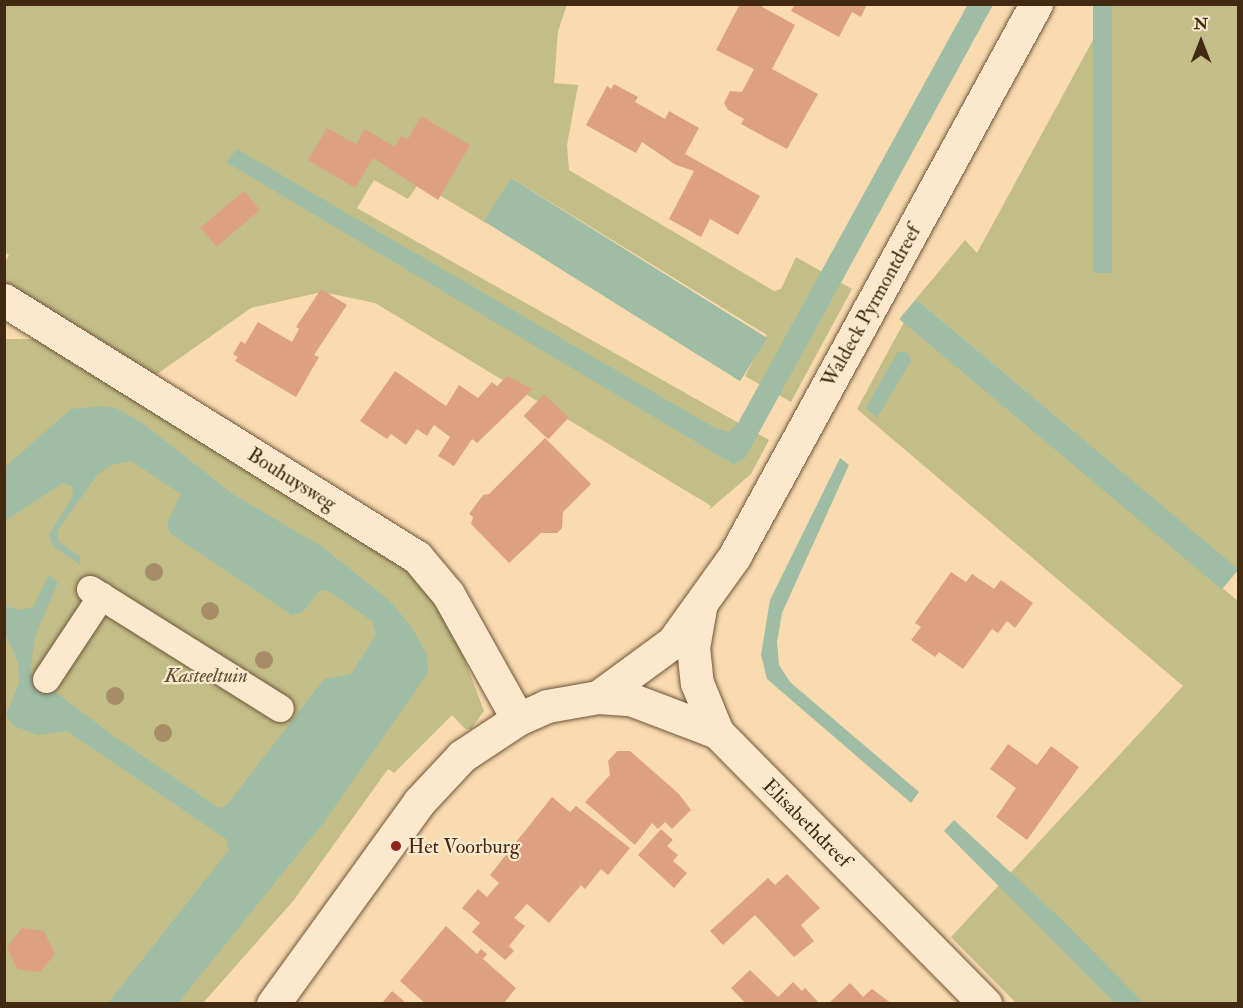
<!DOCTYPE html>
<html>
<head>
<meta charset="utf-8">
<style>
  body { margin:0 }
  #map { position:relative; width:1243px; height:1008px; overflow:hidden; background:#fadbb0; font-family:"IM FELL Double Pica",serif }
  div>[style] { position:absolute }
  .green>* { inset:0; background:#c3be88 }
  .water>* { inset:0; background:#9fbca5; transform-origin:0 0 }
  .building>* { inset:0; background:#dda182; transform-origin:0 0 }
  .roads { filter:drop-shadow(0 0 2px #6f563a) drop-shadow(0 0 2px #6f563a) }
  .pedestrian>* { height:27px; margin:-13.5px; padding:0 13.5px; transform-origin:13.5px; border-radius:13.5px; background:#fce8cc }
  .minor>* { height:33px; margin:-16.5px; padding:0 16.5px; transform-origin:16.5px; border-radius:16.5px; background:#fce8cc }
  .tertiary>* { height:33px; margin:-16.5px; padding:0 16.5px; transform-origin:16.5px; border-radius:16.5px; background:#fce8cc }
  .trees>* { width:18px; height:18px; margin:-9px; border-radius:50%; background:#a68d6a }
  .dots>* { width:16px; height:16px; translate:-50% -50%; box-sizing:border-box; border:3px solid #fce8cc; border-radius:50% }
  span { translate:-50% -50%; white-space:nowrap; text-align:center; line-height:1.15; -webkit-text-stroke:4.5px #fce8cc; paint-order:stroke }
  .street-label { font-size:20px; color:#412912 }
  .park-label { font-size:20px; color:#624e30; font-style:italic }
  .poi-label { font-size:20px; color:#412912 }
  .left { translate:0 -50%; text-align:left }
  .frame { position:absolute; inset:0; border:6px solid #412912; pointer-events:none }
  .north { position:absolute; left:1171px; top:12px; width:60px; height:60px; -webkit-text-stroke:4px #fce8cc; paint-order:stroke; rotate:0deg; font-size:16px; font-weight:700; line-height:24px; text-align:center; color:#412912 }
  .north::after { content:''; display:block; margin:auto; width:21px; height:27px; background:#412912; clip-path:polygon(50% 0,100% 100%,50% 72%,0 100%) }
</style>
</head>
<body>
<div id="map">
  <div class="green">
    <i style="clip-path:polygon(4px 5px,567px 5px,558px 31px,554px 83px,578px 85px,567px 145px,569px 170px,774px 291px,781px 289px,796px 257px,852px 289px,791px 402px,745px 376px,767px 335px,511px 178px,486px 223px,419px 183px,408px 199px,374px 180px,357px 208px,769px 440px,751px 474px,709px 510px,711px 506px,375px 303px,322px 292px,251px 308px,150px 379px,5px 286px,5px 262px,9px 255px,4px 252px)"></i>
    <i style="clip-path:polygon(1112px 5px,1238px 5px,1238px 570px,916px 299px,965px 240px,977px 253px)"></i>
    <i style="clip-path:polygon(904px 322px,1238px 601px,1238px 1003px,1016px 1003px,951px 937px,1183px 686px,857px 409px)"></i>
    <i style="clip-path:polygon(5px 339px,38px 339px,406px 567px,436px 602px,456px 637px,484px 711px,471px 729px,465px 729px,452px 715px,394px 773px,388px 769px,294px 900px,203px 1003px,5px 1004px)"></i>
  </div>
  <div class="water">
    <i style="clip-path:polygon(968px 4px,993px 5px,745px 458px,733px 464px,226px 162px,237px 149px,715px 428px,729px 432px,738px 423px)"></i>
    <i style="left:1093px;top:5px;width:19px;height:268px"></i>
    <i style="left:511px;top:178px;width:302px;height:51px;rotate:32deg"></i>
    <i style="left:916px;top:299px;width:421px;height:26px;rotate:40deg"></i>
    <i style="clip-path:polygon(902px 351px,909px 354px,911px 361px,877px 418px,866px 408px,897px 353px)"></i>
    <i style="clip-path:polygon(100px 406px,116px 408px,141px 422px,234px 495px,321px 546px,390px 601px,412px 628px,427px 655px,428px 673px,324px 822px,178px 1003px,108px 1003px,229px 850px,226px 839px,67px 731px,38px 735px,14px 726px,6px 715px,19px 683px,18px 662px,5px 633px,4px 606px,22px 610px,33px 607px,49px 575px,58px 583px,35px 637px,30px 673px,119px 740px,219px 808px,226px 806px,324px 679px,351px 674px,376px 635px,372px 621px,327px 590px,319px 591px,303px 612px,292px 615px,170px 533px,167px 523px,181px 494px,131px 461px,111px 465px,97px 475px,58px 530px,58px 541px,80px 557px,80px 565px,53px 546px,49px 535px,73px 496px,72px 486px,63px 483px,5px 521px,5px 467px,71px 409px)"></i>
    <i style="clip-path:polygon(840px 458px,849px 465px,782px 613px,777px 642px,779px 665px,790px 682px,919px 792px,911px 803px,767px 679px,761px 655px,770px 600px)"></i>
    <i style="clip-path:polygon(954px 820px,1061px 919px,1144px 1003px,1115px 1003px,944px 831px)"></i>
  </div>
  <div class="building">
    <i style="clip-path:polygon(740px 4px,757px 4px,795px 25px,772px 69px,818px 94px,787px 149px,741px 124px,744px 119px,728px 110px,724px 103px,730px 91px,742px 92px,754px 69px,716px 50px)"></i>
    <i style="clip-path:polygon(795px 4px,867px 4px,861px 17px,852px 12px,839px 37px,791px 11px)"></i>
    <i style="clip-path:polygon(614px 84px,638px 97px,635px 102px,665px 119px,669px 111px,699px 128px,685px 154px,760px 196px,738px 235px,710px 219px,701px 237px,669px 219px,694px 171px,676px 165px,642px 142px,636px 153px,586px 125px,607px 86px,611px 89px)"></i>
    <i style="clip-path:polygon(421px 116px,470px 145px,438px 200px,373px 158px,355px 188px,308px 160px,327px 128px,356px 144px,365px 129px,395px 147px,401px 136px,408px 139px)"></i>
    <i style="left:244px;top:191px;width:25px;height:57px;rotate:50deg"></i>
    <i style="clip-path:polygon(321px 289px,347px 305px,314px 355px,319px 357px,296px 397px,235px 361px,238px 357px,233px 354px,241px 341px,245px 344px,258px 322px,292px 342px,299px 329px,296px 327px)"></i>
    <i style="clip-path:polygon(395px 371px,446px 406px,459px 385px,478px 398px,492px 382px,497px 386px,507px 376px,533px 389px,477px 443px,472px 439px,454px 466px,438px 456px,450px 437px,434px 425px,427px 436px,417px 429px,406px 445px,391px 434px,387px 439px,360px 421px)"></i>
    <i style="left:544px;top:394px;width:34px;height:30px;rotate:43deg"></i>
    <i style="clip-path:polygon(545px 438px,591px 484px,563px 512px,562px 528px,557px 533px,541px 533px,509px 563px,471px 524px,473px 517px,469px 514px,483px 495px,489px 494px)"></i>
    <i style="clip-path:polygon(951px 572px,966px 582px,972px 574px,994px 589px,1001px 580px,1033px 603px,1015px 628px,1007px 621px,998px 633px,992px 629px,963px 669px,939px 652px,935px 657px,911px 640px,921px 627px,915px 623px)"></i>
    <i style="clip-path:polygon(1008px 744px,1037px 765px,1051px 746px,1079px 767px,1027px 840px,996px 817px,1016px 788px,990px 769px)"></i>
    <i style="clip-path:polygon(617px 751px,630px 751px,679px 794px,691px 810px,672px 829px,665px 822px,658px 829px,652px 823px,635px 845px,585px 802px,610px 775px,608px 761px)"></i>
    <i style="clip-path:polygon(552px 797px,570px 812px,576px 806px,630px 848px,608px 875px,601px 869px,585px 889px,581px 885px,549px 923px,527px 904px,514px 918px,525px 926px,509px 946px,514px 951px,505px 960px,472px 932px,480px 923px,462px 908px,478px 889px,487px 897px,499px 883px,490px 875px)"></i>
    <i style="clip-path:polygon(661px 829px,673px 840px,667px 846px,678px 855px,673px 861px,687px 873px,674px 888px,638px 855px)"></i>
    <i style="clip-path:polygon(787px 874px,820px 908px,801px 925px,814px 941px,794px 957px,755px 915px,723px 945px,710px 931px,768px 878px,775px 885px)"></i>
    <i style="clip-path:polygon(446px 926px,477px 954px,481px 949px,487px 954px,483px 959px,516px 988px,503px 1004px,426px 1004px,400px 981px)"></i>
    <i style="clip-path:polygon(22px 928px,44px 931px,55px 954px,40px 972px,17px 969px,7px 947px)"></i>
    <i style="clip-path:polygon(750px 970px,778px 997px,793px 982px,802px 991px,805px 988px,820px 1004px,746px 1004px,731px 988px)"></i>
    <i style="clip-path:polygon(850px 983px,863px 997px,872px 989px,892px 1004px,828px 1004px)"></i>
    <i style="clip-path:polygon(392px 991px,397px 995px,407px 1004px,381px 1004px)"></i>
  </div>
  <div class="roads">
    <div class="pedestrian">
      <i style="left:90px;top:589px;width:224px;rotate:32.1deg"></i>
      <i style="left:46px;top:679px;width:100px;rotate:-56.5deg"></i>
    </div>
    <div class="minor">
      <i style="left:700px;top:608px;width:40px;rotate:100deg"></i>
      <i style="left:693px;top:647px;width:36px;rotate:84deg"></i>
      <i style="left:697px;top:683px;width:53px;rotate:67.8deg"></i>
      <i style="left:598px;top:697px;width:93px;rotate:-36.3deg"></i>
      <i style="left:673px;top:642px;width:105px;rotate:-54.3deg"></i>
      <i style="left:734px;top:557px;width:630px;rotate:-61.36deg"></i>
      <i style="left:273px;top:1004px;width:249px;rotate:-54.1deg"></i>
      <i style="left:419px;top:802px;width:63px;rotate:-46.9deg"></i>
      <i style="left:462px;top:756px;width:67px;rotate:-33.5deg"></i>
    </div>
    <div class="tertiary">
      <i style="left:4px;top:300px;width:486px;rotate:31.9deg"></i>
      <i style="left:417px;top:557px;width:48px;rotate:50deg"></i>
      <i style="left:448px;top:594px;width:143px;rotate:60.8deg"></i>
      <i style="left:518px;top:719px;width:32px;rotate:-24deg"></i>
      <i style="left:547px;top:706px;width:52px;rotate:-10deg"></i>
      <i style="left:598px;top:697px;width:32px;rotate:4deg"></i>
      <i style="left:630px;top:699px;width:93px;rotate:20.8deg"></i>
      <i style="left:717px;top:732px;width:382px;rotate:45.4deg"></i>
    </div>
  </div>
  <div class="trees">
    <i style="left:154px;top:572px"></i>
    <i style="left:210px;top:611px"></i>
    <i style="left:264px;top:660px"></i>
    <i style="left:115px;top:696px"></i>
    <i style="left:163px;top:733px"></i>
  </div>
  <div class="dots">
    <i style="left:396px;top:846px;background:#8f2418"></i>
  </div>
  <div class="street-label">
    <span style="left:871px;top:306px;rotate:-61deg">Waldeck Pyrmontdreef</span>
    <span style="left:292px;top:479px;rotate:32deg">Bouhuysweg</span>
    <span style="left:807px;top:823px;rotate:45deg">Elisabethdreef</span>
  </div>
  <div class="park-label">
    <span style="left:206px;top:675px">Kasteeltuin</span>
  </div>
  <div class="poi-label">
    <span class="left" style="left:408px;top:846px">Het Voorburg</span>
  </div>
  <div class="frame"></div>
  <div class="north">N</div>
</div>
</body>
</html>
